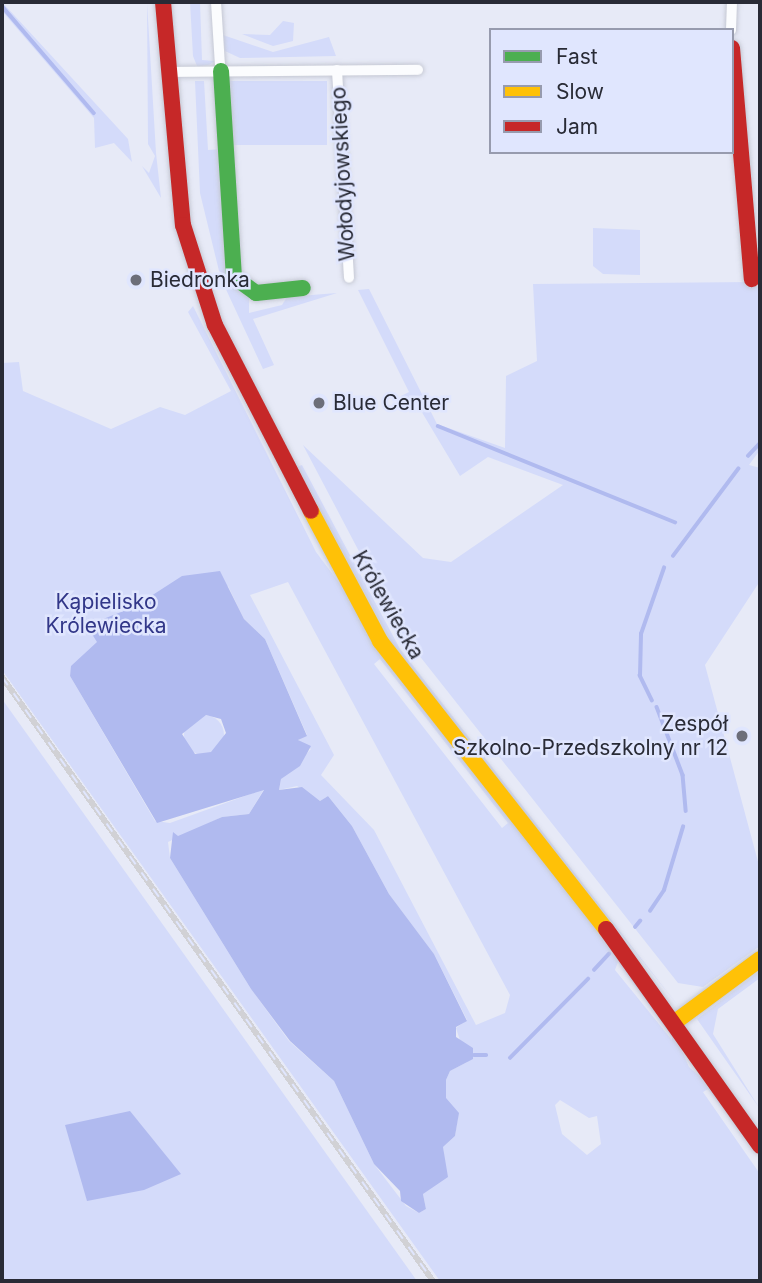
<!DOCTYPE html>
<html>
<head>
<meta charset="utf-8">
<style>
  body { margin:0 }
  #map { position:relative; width:762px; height:1283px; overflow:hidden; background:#e7eaf7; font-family:Inter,sans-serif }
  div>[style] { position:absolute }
  .green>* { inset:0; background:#d4dbfa; transform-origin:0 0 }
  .round { border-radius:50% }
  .water>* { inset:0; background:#b0baef }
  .stream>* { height:3.5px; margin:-1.75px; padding:0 1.75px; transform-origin:1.75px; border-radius:1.75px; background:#b0baef }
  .roads { filter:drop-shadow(0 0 2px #c5c8d3) drop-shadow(0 0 2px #c5c8d3) }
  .street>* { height:10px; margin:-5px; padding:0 5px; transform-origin:5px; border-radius:5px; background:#fbfcfe }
  .fast>* { height:16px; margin:-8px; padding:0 8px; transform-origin:8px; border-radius:8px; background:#4caf50 }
  .slow>* { height:16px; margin:-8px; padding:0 8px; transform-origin:8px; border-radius:8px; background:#ffc107 }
  .jam>* { height:16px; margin:-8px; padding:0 8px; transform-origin:8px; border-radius:8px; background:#c62828 }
  .rail>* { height:6px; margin-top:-3px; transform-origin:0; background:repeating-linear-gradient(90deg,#e0e6fe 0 10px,#d1d1d5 0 20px); box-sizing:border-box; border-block:2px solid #d1d1d5 }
  .dots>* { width:19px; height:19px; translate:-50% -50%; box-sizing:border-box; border:4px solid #e0e6fe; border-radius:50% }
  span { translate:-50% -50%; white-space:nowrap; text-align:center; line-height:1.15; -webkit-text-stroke:5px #e0e6fe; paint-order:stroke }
  .street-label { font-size:21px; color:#292b36 }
  .poi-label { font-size:21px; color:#292b36 }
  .left { translate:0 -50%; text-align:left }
  .right { translate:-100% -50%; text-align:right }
  .park-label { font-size:21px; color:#323789 }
  .frame { position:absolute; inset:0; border:4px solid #292b36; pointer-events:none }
  .legend { position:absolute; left:489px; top:28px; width:245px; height:126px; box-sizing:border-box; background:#e0e6fe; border:2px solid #979bae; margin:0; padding:9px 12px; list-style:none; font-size:21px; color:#292b36 }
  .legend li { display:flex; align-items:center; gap:14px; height:35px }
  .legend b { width:35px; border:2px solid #979bae }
</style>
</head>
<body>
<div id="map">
  <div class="green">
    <i style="clip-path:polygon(2px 2px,128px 139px,132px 162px,114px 143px,95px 148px,94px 118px,2px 11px)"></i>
    <i style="clip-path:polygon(147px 2px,156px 153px,161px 198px,142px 166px,149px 173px,155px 156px,148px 144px)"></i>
    <i style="clip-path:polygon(190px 2px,200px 2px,202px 60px,215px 61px,209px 65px,197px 66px,193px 56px)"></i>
    <i style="clip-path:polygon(283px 21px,294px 23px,293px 41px,273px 46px,242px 34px,270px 35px)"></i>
    <i style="clip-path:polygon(223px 35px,273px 52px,329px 37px,336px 56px,240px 58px,225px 51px)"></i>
    <i style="clip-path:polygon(195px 81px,204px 81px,208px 150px,221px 149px,230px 280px,219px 271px,200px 193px)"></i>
    <i style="left:228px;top:81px;width:99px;height:64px"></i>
    <i style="clip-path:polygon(593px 228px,640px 230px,640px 275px,603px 274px,593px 266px)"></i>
    <i style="clip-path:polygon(230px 282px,249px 296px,249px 313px,282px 305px,287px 297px,337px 293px,253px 319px,274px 365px,263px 369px,223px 283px)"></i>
    <i style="clip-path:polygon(752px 282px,760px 289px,760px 450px,749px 465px,760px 468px,760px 581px,705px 665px,760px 869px,760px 946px,703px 987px,678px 983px,403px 635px,303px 445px,423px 558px,451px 562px,563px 485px,488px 457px,460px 476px,414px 399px,405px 403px,401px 396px,409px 392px,358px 290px,369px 289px,437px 424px,505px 448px,506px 376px,537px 361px,533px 284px)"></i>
    <i style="clip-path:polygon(evenodd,193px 306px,316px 552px,602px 934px,677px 1039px,689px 1067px,708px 1083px,760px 1158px,708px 1089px,703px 1092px,760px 1174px,760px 1281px,440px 1281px,2px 670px,2px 363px,19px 362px,23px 391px,111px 429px,160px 407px,185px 415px,231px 391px,188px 312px,193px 306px,288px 582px,510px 995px,505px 1013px,476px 1025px,374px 830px,321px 775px,334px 755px,250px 595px,288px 582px,193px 306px,228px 586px,244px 619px,265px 639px,307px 735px,298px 740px,311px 749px,281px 779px,279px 790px,297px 786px,320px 801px,328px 796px,352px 826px,389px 894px,434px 954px,467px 1020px,456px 1028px,467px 1062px,450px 1071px,446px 1080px,446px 1099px,458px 1117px,455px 1136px,443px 1147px,445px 1174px,423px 1194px,426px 1209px,419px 1213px,406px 1206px,374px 1164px,334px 1081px,289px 1041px,251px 989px,170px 858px,168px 842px,222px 817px,249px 814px,264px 789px,170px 823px,155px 821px,70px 676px,72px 666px,86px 654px,228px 586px,193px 306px,380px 659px,508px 823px,502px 828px,374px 664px,380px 659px,193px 306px,618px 962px,672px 1037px,672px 1040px,615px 970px,618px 962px,193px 306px,560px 1100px,589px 1118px,597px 1116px,601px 1144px,587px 1155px,562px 1134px,555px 1105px,560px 1100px)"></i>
    <i style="clip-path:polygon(302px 465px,400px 649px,679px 1007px,396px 651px,297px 467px)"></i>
    <i style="clip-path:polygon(2px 699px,417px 1281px,2px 1281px)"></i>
    <i class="round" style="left:184px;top:715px;width:40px;height:40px"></i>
    <i style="clip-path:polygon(760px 971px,760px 978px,718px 1009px,713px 1034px,760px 1109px,697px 1019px)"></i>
  </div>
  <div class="water">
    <i style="clip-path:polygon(evenodd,220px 571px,244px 619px,265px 639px,307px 736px,298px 740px,311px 746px,300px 766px,281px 779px,279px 790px,302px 787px,320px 801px,328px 796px,352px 826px,389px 894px,434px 954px,467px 1021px,456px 1027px,456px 1037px,473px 1048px,473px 1059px,450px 1071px,446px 1080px,446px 1098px,459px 1113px,455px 1136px,443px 1147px,448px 1177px,423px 1194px,426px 1209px,419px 1213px,401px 1201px,400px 1191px,374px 1164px,334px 1081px,290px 1041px,251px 989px,170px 858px,173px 832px,178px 836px,222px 817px,249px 814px,264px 790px,157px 823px,70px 676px,71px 666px,97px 642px,90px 631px,79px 635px,80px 628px,134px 607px,182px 576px,220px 571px,206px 715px,221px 719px,226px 733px,211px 752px,195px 754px,182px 734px,206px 715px)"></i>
    <i style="clip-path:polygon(130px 1111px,181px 1174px,144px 1190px,87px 1201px,65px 1125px)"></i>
  </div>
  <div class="stream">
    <i style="left:2px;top:6px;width:141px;rotate:49.3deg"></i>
    <i style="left:438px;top:426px;width:256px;rotate:22.1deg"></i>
    <i style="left:748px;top:456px;width:18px;rotate:-47deg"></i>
    <i style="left:673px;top:556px;width:109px;rotate:-53.2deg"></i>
    <i style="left:652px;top:701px;width:28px;rotate:-116deg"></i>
    <i style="left:640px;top:676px;width:42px;rotate:-88.6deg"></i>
    <i style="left:641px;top:634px;width:70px;rotate:-70.8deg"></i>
    <i style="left:657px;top:707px;width:73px;rotate:69.1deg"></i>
    <i style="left:683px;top:775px;width:36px;rotate:85deg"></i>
    <i style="left:650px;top:911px;width:25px;rotate:-56deg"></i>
    <i style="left:664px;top:890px;width:66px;rotate:-73.2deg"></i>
    <i style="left:635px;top:927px;width:8px;rotate:-50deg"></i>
    <i style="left:594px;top:970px;width:22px;rotate:-47deg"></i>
    <i style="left:474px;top:1055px;width:12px"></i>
    <i style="left:510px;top:1058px;width:111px;rotate:-45.4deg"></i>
  </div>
  <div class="roads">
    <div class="street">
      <i style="left:216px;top:2px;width:63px;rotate:86.4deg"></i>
      <i style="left:731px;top:30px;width:28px;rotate:-88deg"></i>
      <i style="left:337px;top:70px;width:208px;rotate:86.7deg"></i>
      <i style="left:168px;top:72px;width:250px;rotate:-0.5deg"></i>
    </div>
    <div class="fast">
      <i style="left:221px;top:71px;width:206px;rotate:86.4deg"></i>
      <i style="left:234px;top:277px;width:27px;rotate:36deg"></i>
      <i style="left:256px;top:293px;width:47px;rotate:-6.1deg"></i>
    </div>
    <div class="slow">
      <i style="left:311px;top:511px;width:147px;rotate:62deg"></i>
      <i style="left:380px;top:641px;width:366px;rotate:51.9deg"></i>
      <i style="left:675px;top:1022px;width:106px;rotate:-36.5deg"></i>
    </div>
    <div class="jam">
      <i style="left:163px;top:2px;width:224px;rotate:84.9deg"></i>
      <i style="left:183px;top:225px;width:105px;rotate:72.3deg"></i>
      <i style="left:215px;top:325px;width:209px;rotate:62.7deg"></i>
      <i style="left:732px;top:48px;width:232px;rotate:85.1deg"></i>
      <i style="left:606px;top:929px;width:266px;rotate:54.6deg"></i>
    </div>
  </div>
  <div class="rail">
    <i style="left:2px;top:677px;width:742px;rotate:54.49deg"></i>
  </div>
  <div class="dots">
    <i style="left:136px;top:280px;background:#6c6e7a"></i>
    <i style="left:319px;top:403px;background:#6c6e7a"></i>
    <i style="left:742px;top:736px;background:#6c6e7a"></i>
  </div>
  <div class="street-label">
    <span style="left:343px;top:174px;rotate:-93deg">Wołodyjowskiego</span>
    <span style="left:388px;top:605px;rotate:60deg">Królewiecka</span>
  </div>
  <div class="poi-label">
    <span class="left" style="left:150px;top:280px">Biedronka</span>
    <span class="left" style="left:333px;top:403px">Blue Center</span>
    <span class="right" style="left:728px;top:736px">Zespół<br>Szkolno-Przedszkolny nr 12</span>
  </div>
  <div class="park-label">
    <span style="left:106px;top:614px">Kąpielisko<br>Królewiecka</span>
  </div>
  <div class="frame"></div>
  <ul class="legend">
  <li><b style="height:9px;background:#4caf50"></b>Fast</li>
  <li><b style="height:9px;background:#ffc107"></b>Slow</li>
  <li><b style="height:9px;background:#c62828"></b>Jam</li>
  </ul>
</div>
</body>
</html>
